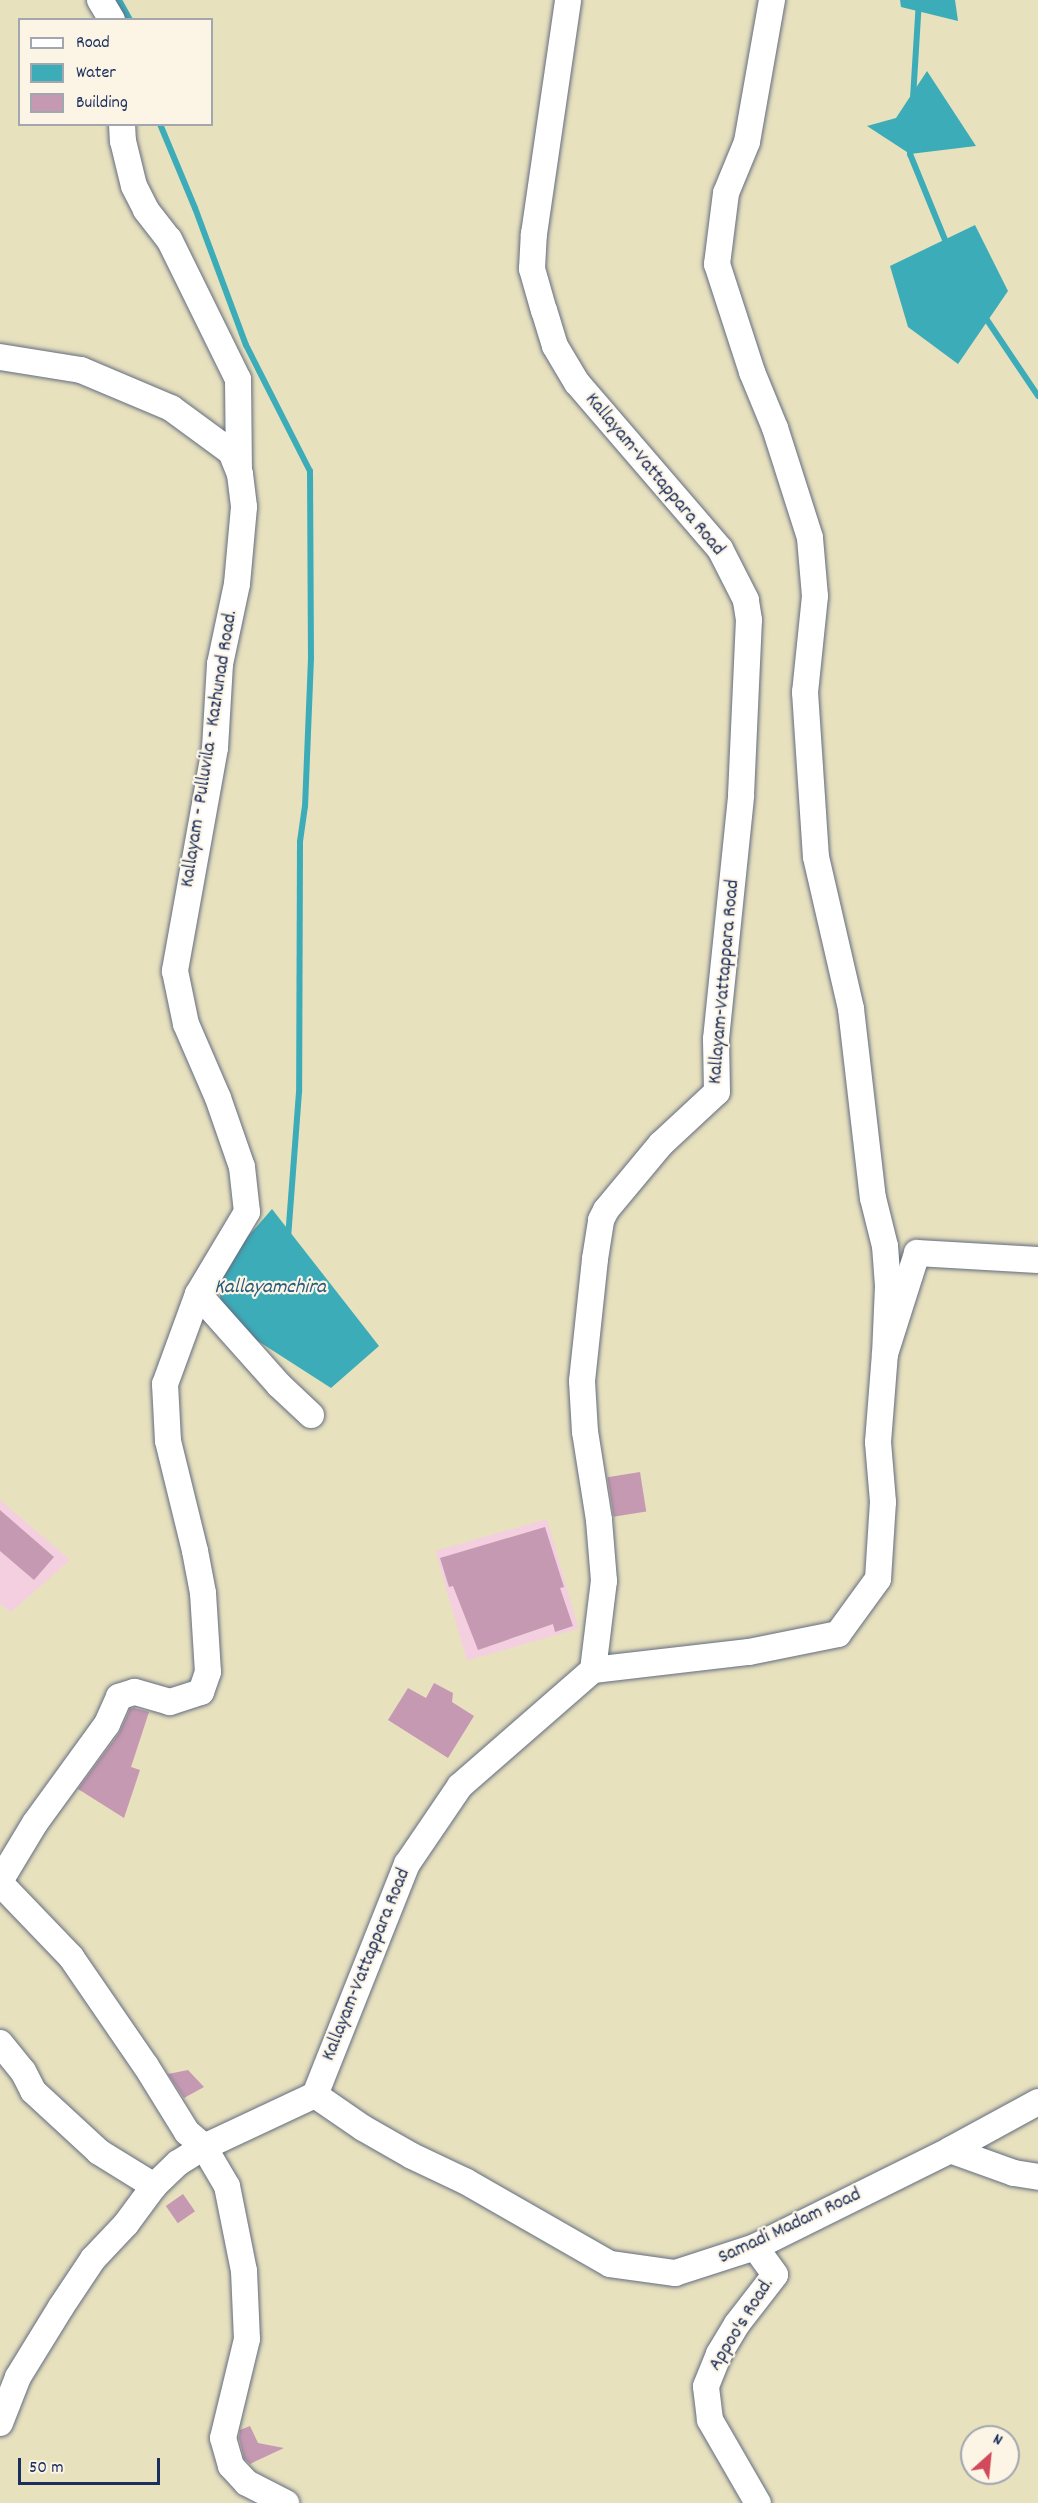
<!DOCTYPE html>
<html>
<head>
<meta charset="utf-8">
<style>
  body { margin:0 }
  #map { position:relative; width:1038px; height:2503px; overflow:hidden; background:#e8e1be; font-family:Dekko,sans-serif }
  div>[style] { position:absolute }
  .built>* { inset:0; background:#f3cfe0; transform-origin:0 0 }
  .water>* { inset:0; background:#3cacb9 }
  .stream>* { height:6px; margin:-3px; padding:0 3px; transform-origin:3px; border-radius:3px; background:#3cacb9 }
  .building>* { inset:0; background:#c599b2; transform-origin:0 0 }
  .roads { filter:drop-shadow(0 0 2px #636d80) drop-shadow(0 0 2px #636d80) }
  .minor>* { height:26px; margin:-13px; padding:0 13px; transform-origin:13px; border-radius:13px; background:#fff }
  span { translate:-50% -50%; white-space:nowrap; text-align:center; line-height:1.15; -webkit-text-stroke:4.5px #fcf5e5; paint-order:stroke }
  .street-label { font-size:20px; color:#1b2f5e }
  .water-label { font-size:21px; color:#275b7e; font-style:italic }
  .legend { position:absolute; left:18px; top:18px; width:195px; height:108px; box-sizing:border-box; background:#fcf5e5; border:2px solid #a2a6af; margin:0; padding:8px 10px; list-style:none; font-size:18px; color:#1b2f5e }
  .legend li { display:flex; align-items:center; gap:12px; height:30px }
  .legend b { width:30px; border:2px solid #a2a6af }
  .north { position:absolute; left:960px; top:2425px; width:60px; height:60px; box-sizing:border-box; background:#fcf5e5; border:2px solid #a2a6af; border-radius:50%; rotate:27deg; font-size:16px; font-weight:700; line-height:24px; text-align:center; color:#1b2f5e }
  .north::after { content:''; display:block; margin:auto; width:21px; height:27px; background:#d1495b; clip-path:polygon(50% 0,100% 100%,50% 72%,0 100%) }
  .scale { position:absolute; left:18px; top:2458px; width:142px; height:27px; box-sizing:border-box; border:3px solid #1b2f5e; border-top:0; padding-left:8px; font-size:18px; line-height:21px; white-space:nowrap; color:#1b2f5e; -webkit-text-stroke:4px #fcf5e5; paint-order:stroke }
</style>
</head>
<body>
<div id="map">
  <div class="built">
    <i style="clip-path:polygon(0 1500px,70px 1560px,11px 1612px,0 1604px)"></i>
    <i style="left:547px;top:1519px;width:114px;height:116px;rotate:74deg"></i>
  </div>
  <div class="water">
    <i style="clip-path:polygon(900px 0,955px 0,958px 21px,901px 7px)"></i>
    <i style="clip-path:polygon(927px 71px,976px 146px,910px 154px,867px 126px,896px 118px)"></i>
    <i style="clip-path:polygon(975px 225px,1008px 291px,958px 364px,908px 327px,890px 266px)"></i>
    <i style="clip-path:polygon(272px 1209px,379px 1346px,331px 1388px,222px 1318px,218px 1271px)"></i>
  </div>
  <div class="stream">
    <i style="left:119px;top:0;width:23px;rotate:61deg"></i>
    <i style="left:913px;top:98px;width:98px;rotate:-86.5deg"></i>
    <i style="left:160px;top:124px;width:91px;rotate:67.4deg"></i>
    <i style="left:195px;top:208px;width:146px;rotate:69.6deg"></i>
    <i style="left:246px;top:345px;width:141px;rotate:63.1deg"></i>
    <i style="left:310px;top:471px;width:187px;rotate:89.7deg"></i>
    <i style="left:311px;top:658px;width:148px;rotate:92.3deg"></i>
    <i style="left:305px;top:806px;width:36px;rotate:98deg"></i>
    <i style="left:300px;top:842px;width:250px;rotate:90.2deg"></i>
    <i style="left:299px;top:1092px;width:145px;rotate:94.3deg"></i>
    <i style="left:910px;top:147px;width:7px;rotate:90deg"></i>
    <i style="left:910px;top:154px;width:100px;rotate:67.8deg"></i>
    <i style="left:983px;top:314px;width:99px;rotate:56.1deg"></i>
  </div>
  <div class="building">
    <i style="left:640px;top:1472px;width:40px;height:33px;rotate:81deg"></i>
    <i style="clip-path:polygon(0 1510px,54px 1557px,34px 1580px,0 1551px)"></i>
    <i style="clip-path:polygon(545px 1527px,564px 1587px,560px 1588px,573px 1626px,555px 1632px,553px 1624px,478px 1650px,453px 1586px,449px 1587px,440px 1558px)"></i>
    <i style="clip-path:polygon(434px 1683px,453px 1693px,452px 1702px,474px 1716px,448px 1758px,388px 1720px,408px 1688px,426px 1698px)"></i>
    <i style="clip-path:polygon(134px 1708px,149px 1712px,131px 1767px,140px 1770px,124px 1818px,78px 1789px,119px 1733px,130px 1709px)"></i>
    <i style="clip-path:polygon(188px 2070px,204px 2087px,184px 2098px,168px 2074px)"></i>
    <i style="left:183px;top:2194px;width:21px;height:21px;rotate:55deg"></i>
    <i style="clip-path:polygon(250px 2426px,258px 2443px,284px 2448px,250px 2464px,244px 2458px,239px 2438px,240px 2430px)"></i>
  </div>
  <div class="roads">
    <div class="minor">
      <i style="left:100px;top:0;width:23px;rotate:59deg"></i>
      <i style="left:772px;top:0;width:144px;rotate:100deg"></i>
      <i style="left:747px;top:142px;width:55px;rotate:112.4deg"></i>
      <i style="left:726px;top:193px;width:72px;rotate:97.2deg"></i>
      <i style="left:717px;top:264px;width:114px;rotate:72deg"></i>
      <i style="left:752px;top:372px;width:61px;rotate:67.7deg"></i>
      <i style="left:775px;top:428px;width:115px;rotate:72.3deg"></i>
      <i style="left:810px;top:538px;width:58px;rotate:85.1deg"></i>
      <i style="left:815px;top:596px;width:97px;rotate:95.9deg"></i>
      <i style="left:805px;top:692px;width:165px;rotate:86.2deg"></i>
      <i style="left:816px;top:857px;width:156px;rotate:77deg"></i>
      <i style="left:851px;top:1009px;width:190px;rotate:83.4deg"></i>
      <i style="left:873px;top:1198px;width:49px;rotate:76deg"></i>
      <i style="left:885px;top:1246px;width:40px;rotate:85.7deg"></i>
      <i style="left:888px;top:1286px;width:68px;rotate:92.5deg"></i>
      <i style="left:122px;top:124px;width:17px;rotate:87deg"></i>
      <i style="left:123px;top:141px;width:46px;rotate:76.3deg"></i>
      <i style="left:134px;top:186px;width:27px;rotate:63deg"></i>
      <i style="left:146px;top:210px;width:37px;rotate:52deg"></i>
      <i style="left:169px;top:239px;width:156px;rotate:63.8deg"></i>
      <i style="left:238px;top:379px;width:91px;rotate:89.4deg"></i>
      <i style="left:0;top:357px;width:82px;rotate:9.1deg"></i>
      <i style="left:81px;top:370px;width:98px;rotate:22.9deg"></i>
      <i style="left:171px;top:408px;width:74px;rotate:36.3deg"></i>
      <i style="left:231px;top:452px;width:24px;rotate:68deg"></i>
      <i style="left:240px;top:474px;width:33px;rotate:83deg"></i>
      <i style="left:244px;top:507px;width:77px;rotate:95.2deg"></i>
      <i style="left:237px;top:584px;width:82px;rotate:102deg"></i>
      <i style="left:220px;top:664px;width:84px;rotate:93.4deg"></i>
      <i style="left:215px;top:748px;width:227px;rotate:100.2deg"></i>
      <i style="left:175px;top:971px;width:54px;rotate:78.3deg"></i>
      <i style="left:186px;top:1024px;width:81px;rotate:66.6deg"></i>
      <i style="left:218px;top:1098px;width:73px;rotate:70.8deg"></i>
      <i style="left:242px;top:1167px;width:45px;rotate:83.7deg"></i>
      <i style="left:247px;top:1212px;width:96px;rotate:120.9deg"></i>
      <i style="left:198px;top:1294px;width:96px;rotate:110.1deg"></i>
      <i style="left:165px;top:1384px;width:57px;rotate:87deg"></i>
      <i style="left:168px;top:1441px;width:113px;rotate:76.2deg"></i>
      <i style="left:195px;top:1551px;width:43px;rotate:79.2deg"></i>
      <i style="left:203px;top:1593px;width:79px;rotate:86.4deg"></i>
      <i style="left:208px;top:1672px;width:21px;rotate:109deg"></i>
      <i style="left:201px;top:1692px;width:33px;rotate:162deg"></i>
      <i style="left:170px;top:1702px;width:37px;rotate:-164deg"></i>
      <i style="left:134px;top:1692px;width:16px;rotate:162deg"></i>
      <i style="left:119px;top:1697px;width:30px;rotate:114deg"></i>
      <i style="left:107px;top:1724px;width:122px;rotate:126deg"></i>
      <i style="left:35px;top:1823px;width:68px;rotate:121.1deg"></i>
      <i style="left:198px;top:1294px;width:122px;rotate:48.3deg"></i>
      <i style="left:279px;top:1385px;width:44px;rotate:43.2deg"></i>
      <i style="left:593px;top:1670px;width:157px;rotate:-6.6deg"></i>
      <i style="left:749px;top:1652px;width:91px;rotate:-11.4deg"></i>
      <i style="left:838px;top:1634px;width:68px;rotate:-54deg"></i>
      <i style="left:878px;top:1579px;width:77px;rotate:-86.3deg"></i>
      <i style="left:883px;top:1502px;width:60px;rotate:-94.8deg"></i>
      <i style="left:878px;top:1442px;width:88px;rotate:-85.5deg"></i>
      <i style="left:885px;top:1354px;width:106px;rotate:-72.4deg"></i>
      <i style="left:917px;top:1253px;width:121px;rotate:3.3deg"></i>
      <i style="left:0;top:1883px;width:103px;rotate:46.2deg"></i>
      <i style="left:71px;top:1957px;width:132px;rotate:55.5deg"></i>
      <i style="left:146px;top:2066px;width:78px;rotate:58.2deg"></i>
      <i style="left:187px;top:2132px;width:23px;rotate:41deg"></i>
      <i style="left:204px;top:2147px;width:45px;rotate:59.5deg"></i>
      <i style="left:227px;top:2186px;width:87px;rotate:78.7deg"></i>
      <i style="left:244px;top:2271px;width:68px;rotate:87.5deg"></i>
      <i style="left:247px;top:2339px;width:102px;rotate:103.6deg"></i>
      <i style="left:223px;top:2438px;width:29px;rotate:74deg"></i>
      <i style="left:231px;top:2466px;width:23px;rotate:47deg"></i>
      <i style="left:247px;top:2483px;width:44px;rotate:27.1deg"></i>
      <i style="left:0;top:2043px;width:36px;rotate:51deg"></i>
      <i style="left:23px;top:2071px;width:22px;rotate:63deg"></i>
      <i style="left:33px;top:2091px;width:90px;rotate:42.7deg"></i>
      <i style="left:99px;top:2152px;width:65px;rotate:31.7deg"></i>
      <i style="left:315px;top:2095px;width:58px;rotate:34.5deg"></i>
      <i style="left:363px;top:2128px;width:56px;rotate:29.7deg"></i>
      <i style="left:412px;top:2156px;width:59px;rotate:25.3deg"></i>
      <i style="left:465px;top:2181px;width:167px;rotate:29.8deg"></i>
      <i style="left:610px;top:2264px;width:66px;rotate:7.9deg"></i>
      <i style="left:675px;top:2273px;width:84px;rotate:-18deg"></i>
      <i style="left:755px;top:2247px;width:218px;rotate:-26.4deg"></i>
      <i style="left:950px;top:2150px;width:100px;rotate:-28.6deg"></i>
      <i style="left:950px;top:2150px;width:68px;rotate:19.8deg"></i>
      <i style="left:1014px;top:2173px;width:24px;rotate:9deg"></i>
      <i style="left:755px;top:2247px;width:34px;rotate:54deg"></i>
      <i style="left:775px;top:2275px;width:62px;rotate:127.8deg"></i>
      <i style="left:737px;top:2324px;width:35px;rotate:121deg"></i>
      <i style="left:719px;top:2354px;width:35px;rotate:112deg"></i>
      <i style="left:706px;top:2387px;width:33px;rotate:83deg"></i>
      <i style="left:710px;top:2420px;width:96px;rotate:60deg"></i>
      <i style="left:0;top:2423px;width:49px;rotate:-68.6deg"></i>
      <i style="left:18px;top:2377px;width:82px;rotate:-58.4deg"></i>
      <i style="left:61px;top:2307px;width:58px;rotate:-56.3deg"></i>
      <i style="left:93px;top:2259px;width:48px;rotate:-46.7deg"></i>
      <i style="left:126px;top:2224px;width:47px;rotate:-53.6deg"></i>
      <i style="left:154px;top:2186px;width:33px;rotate:-44deg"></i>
      <i style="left:178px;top:2163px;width:31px;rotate:-32deg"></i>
      <i style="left:204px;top:2147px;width:123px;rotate:-25.1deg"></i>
      <i style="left:315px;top:2095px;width:249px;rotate:-68.3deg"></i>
      <i style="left:407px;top:1864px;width:94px;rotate:-55.8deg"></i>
      <i style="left:460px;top:1786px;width:176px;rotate:-41.1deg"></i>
      <i style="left:593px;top:1670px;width:90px;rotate:-83deg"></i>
      <i style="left:604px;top:1581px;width:61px;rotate:-94.7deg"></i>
      <i style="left:599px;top:1520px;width:89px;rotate:-99deg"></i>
      <i style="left:585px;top:1432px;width:51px;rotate:-93.4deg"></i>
      <i style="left:582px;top:1381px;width:123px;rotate:-83.9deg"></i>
      <i style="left:595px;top:1259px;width:39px;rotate:-81deg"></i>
      <i style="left:601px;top:1220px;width:11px;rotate:-63deg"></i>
      <i style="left:606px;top:1210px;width:86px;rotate:-50.2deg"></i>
      <i style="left:661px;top:1144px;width:76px;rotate:-42.9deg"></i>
      <i style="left:717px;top:1092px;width:53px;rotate:-91.1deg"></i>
      <i style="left:716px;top:1039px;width:245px;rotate:-84.1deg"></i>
      <i style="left:741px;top:795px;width:175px;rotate:-87.4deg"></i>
      <i style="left:749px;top:620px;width:20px;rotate:-99deg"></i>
      <i style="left:746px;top:600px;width:57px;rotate:-117deg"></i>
      <i style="left:720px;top:549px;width:219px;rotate:-130.7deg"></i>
      <i style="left:577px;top:383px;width:43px;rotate:-120.7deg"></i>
      <i style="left:555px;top:346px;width:37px;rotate:-107deg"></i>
      <i style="left:544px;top:311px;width:44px;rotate:-105.9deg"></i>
      <i style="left:532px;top:269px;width:35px;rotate:-87deg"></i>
      <i style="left:534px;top:234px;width:236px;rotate:-81.7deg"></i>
    </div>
  </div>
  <div class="street-label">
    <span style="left:654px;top:475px;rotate:50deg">Kallayam-Vattappara Road</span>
    <span style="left:210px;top:749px;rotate:-81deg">Kallayam - Pulluvila - Kazhunad Road.</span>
    <span style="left:725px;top:982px;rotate:-85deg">Kallayam-Vattappara Road</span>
    <span style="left:367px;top:1965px;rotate:-68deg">Kallayam-Vattappara Road</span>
    <span style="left:790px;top:2227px;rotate:-25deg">Samadi Madam Road</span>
    <span style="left:742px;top:2325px;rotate:-58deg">Appoo's Road.</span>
  </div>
  <div class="water-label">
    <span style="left:270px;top:1288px">Kallayamchira</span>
  </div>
  <ul class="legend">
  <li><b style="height:8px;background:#fff"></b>Road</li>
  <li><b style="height:16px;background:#3cacb9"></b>Water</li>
  <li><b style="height:16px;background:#c599b2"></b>Building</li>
  </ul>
  <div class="north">N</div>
  <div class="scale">50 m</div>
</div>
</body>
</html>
